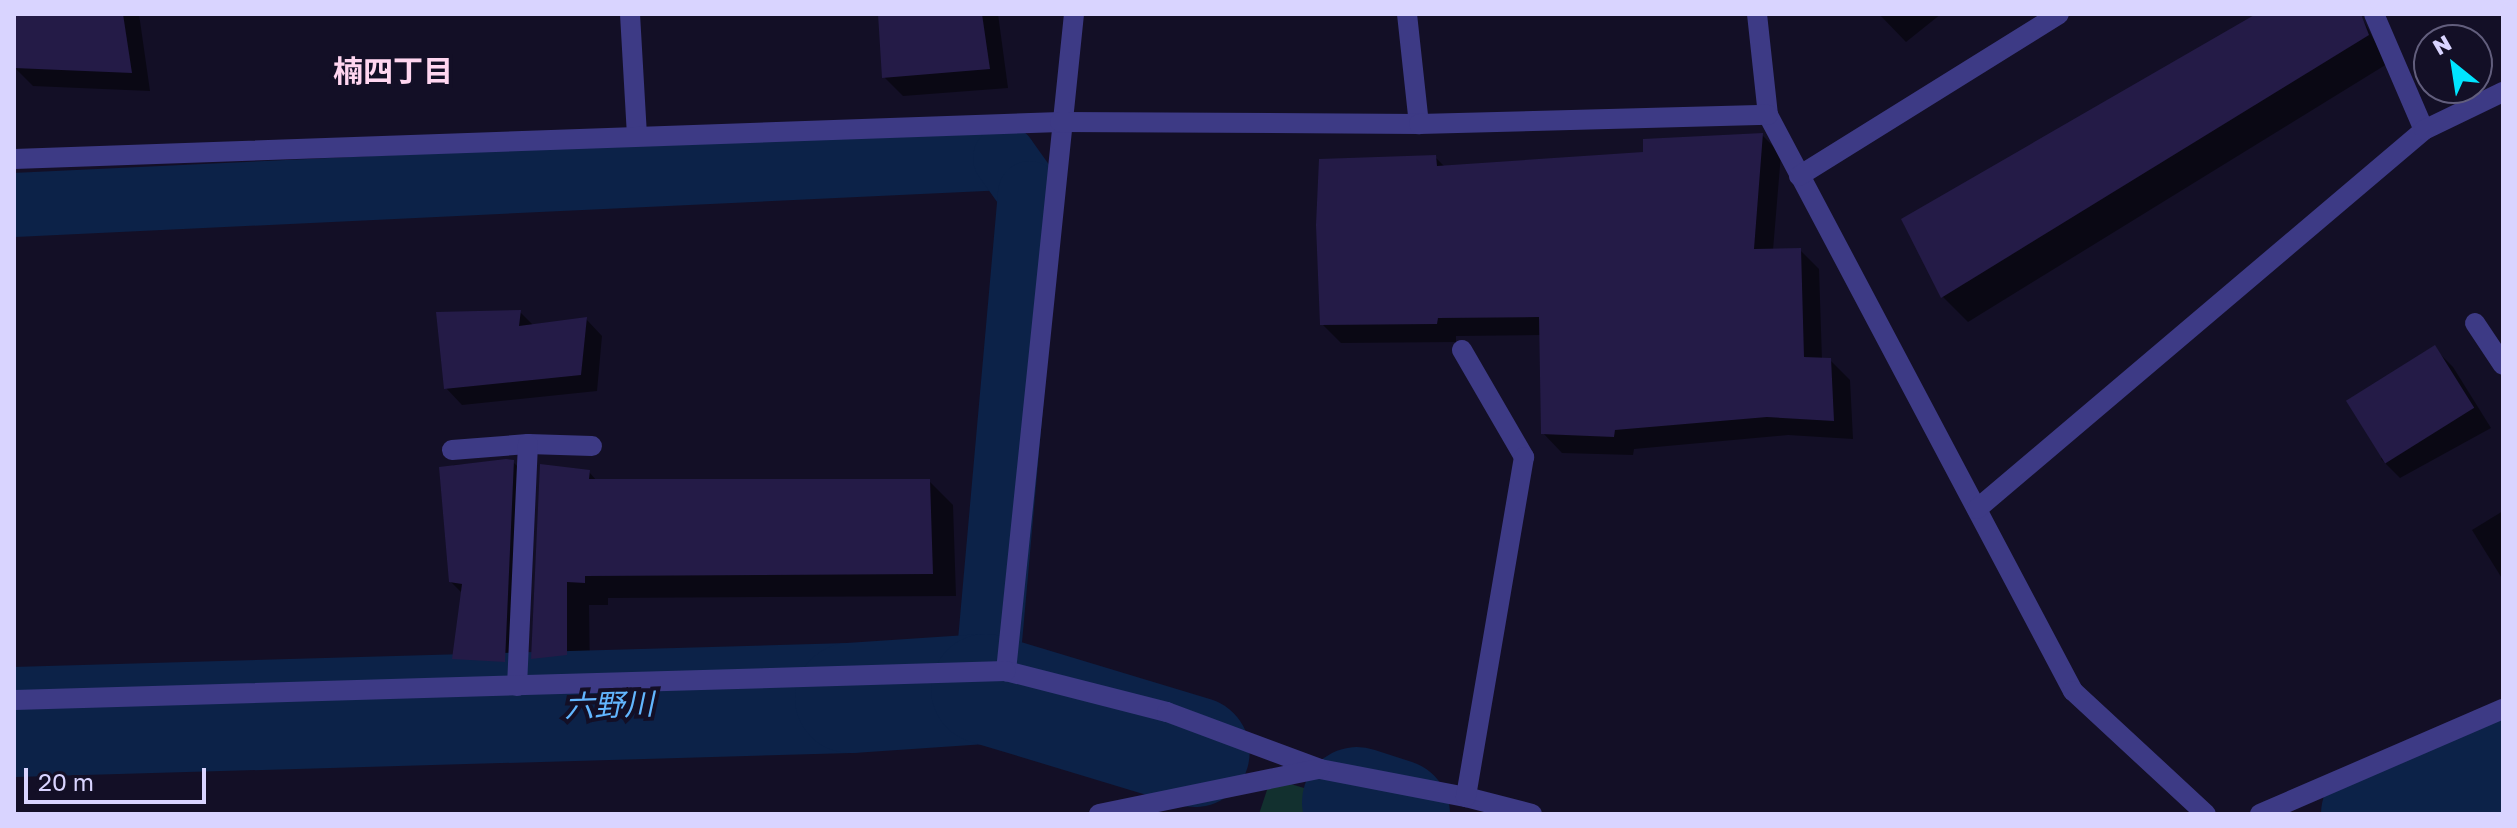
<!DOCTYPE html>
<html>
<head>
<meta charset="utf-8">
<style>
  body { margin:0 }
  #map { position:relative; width:2517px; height:828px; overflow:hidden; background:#130f26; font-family:"Golos Text","Noto Sans JP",sans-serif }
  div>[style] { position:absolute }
  .green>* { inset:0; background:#12302f }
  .shadow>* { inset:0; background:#0007 }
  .canal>* { height:64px; margin:-32px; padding:0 32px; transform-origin:32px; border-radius:32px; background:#0c2248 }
  .river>* { height:110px; margin:-55px; padding:0 55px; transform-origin:55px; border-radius:55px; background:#0c2248 }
  .building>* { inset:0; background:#241b47; transform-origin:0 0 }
  .service>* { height:20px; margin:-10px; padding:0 10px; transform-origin:10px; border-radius:10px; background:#3d3a85 }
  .minor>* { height:20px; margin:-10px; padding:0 10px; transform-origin:10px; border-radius:10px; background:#3d3a85 }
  span { translate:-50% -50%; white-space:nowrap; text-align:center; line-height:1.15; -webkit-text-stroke:8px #130f26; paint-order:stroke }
  .neighbourhood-label { font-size:30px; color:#ffd6f0; font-weight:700 }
  .water-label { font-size:30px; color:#62b6ff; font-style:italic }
  .frame { position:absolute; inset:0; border:16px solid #d9d4ff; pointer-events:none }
  .north { position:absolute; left:2413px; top:24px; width:80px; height:80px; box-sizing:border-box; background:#130f26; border:2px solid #625e7d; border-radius:50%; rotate:330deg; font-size:22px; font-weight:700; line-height:32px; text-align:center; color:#d9d4ff }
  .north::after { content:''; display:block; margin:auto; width:28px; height:36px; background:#00e5ff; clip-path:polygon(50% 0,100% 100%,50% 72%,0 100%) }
  .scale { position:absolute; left:24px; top:768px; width:182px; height:36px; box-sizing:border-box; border:4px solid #d9d4ff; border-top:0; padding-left:10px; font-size:24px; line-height:28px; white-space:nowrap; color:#d9d4ff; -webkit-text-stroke:6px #130f26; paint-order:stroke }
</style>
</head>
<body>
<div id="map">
  <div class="green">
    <i style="clip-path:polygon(1271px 778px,1390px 814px,1259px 814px)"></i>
    <i style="clip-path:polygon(2465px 778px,2423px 814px,2379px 814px)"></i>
  </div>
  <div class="shadow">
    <i style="clip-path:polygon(14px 14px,139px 14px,150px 91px,33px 86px,14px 67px)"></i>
    <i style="clip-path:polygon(880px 14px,998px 14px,1008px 88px,903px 96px,884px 77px)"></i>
    <i style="clip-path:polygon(1879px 14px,1941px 14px,1906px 42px)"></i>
    <i style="clip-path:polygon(2260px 14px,2360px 14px,2387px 64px,1968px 322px,1943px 297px,1903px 220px)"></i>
    <i style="clip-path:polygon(1762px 135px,1781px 154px,1773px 250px,1800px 250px,1819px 269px,1822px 360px,1830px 360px,1850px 380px,1853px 439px,1788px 435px,1634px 449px,1633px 455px,1562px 453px,1543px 433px,1541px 335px,1456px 336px,1456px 342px,1341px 343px,1322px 324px,1435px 157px,1446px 168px,1645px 154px)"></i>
    <i style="clip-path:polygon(520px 312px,534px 326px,586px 319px,602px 336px,597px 391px,462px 405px,446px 388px)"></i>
    <i style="clip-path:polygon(2434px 348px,2453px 367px,2491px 428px,2400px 478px,2381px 459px)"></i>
    <i style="clip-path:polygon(513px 462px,530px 479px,521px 678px,471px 676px,454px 659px,462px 593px,450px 581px,453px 465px)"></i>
    <i style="clip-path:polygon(589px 472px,597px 481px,929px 481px,953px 505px,956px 596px,608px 598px,608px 605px,589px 605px,590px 678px,557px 681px,533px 658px)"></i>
    <i style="clip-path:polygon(2503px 511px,2503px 580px,2472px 530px)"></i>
  </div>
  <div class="canal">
    <i style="left:14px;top:205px;width:992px;rotate:-2.72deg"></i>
    <i style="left:1005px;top:158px;width:43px;rotate:54.5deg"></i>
    <i style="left:1030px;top:193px;width:498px;rotate:95.1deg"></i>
  </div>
  <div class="river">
    <i style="left:14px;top:722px;width:836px;rotate:-1.64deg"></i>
    <i style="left:850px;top:698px;width:136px;rotate:-3.8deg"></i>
    <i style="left:986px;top:689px;width:218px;rotate:16.8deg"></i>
    <i style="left:1357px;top:802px;width:40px;rotate:18deg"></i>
    <i style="left:2376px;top:814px;width:137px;rotate:-21.9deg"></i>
  </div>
  <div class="building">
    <i style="clip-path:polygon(14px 14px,123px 14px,132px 73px,14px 68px)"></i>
    <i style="clip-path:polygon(878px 14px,982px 14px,990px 69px,882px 78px)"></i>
    <i style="clip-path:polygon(2256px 14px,2361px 14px,2369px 35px,1941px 298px,1901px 219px)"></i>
    <i style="clip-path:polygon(1763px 133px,1754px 249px,1801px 248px,1804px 357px,1831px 358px,1834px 421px,1767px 417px,1615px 430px,1614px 437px,1541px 434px,1539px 317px,1438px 318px,1437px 324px,1320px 325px,1316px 225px,1319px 159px,1436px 155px,1437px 166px,1643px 152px,1643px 139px)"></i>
    <i style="clip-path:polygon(521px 310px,519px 326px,587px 317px,581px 375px,444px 389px,436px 312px)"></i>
    <i style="left:2435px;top:345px;width:74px;height:105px;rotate:58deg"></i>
    <i style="clip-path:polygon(506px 459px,514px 460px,505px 662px,452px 659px,462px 584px,449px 582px,439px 467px)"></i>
    <i style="clip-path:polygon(540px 464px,590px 470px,589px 479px,930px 479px,933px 574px,585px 576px,585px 583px,567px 582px,567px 655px,531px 659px)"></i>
  </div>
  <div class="service">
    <i style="left:2374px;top:14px;width:126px;rotate:66.7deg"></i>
  </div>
  <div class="minor">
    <i style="left:630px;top:14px;width:121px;rotate:86.7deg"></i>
    <i style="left:1074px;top:14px;width:661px;rotate:95.91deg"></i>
    <i style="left:1006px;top:671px;width:166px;rotate:14.3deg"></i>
    <i style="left:1167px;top:712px;width:163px;rotate:20.4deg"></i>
    <i style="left:1320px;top:769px;width:149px;rotate:10.9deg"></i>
    <i style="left:1466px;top:797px;width:68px;rotate:14.4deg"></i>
    <i style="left:1407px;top:14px;width:111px;rotate:83.8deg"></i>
    <i style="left:1757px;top:14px;width:102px;rotate:83.8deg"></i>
    <i style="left:1768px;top:115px;width:652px;rotate:62.1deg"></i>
    <i style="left:2073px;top:691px;width:181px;rotate:42.8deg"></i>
    <i style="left:14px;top:159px;width:1047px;rotate:-2.03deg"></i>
    <i style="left:1060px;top:122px;width:359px;rotate:0.3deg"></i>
    <i style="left:1419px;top:124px;width:349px;rotate:-1.5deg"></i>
    <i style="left:1799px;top:176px;width:306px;rotate:-31.9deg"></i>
    <i style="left:2475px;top:323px;width:50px;rotate:56.3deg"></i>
    <i style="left:1462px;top:350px;width:124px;rotate:59.9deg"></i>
    <i style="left:1524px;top:457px;width:345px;rotate:99.7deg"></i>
    <i style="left:452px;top:450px;width:76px;rotate:-4.5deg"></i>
    <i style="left:528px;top:444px;width:64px;rotate:1.8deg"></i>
    <i style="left:1977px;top:509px;width:586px;rotate:-40.29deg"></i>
    <i style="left:2424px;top:130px;width:88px;rotate:-25.7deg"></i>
    <i style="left:517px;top:686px;width:242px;rotate:-87.4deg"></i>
    <i style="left:14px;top:700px;width:992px;rotate:-1.67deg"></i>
    <i style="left:1099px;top:814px;width:225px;rotate:-11.6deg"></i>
    <i style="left:2260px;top:814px;width:265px;rotate:-23.4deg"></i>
  </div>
  <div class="neighbourhood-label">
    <span style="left:393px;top:71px">楠四丁目</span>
  </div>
  <div class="water-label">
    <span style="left:609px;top:705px;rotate:-2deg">六野川</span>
  </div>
  <div class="frame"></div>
  <div class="north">N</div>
  <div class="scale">20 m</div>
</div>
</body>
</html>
